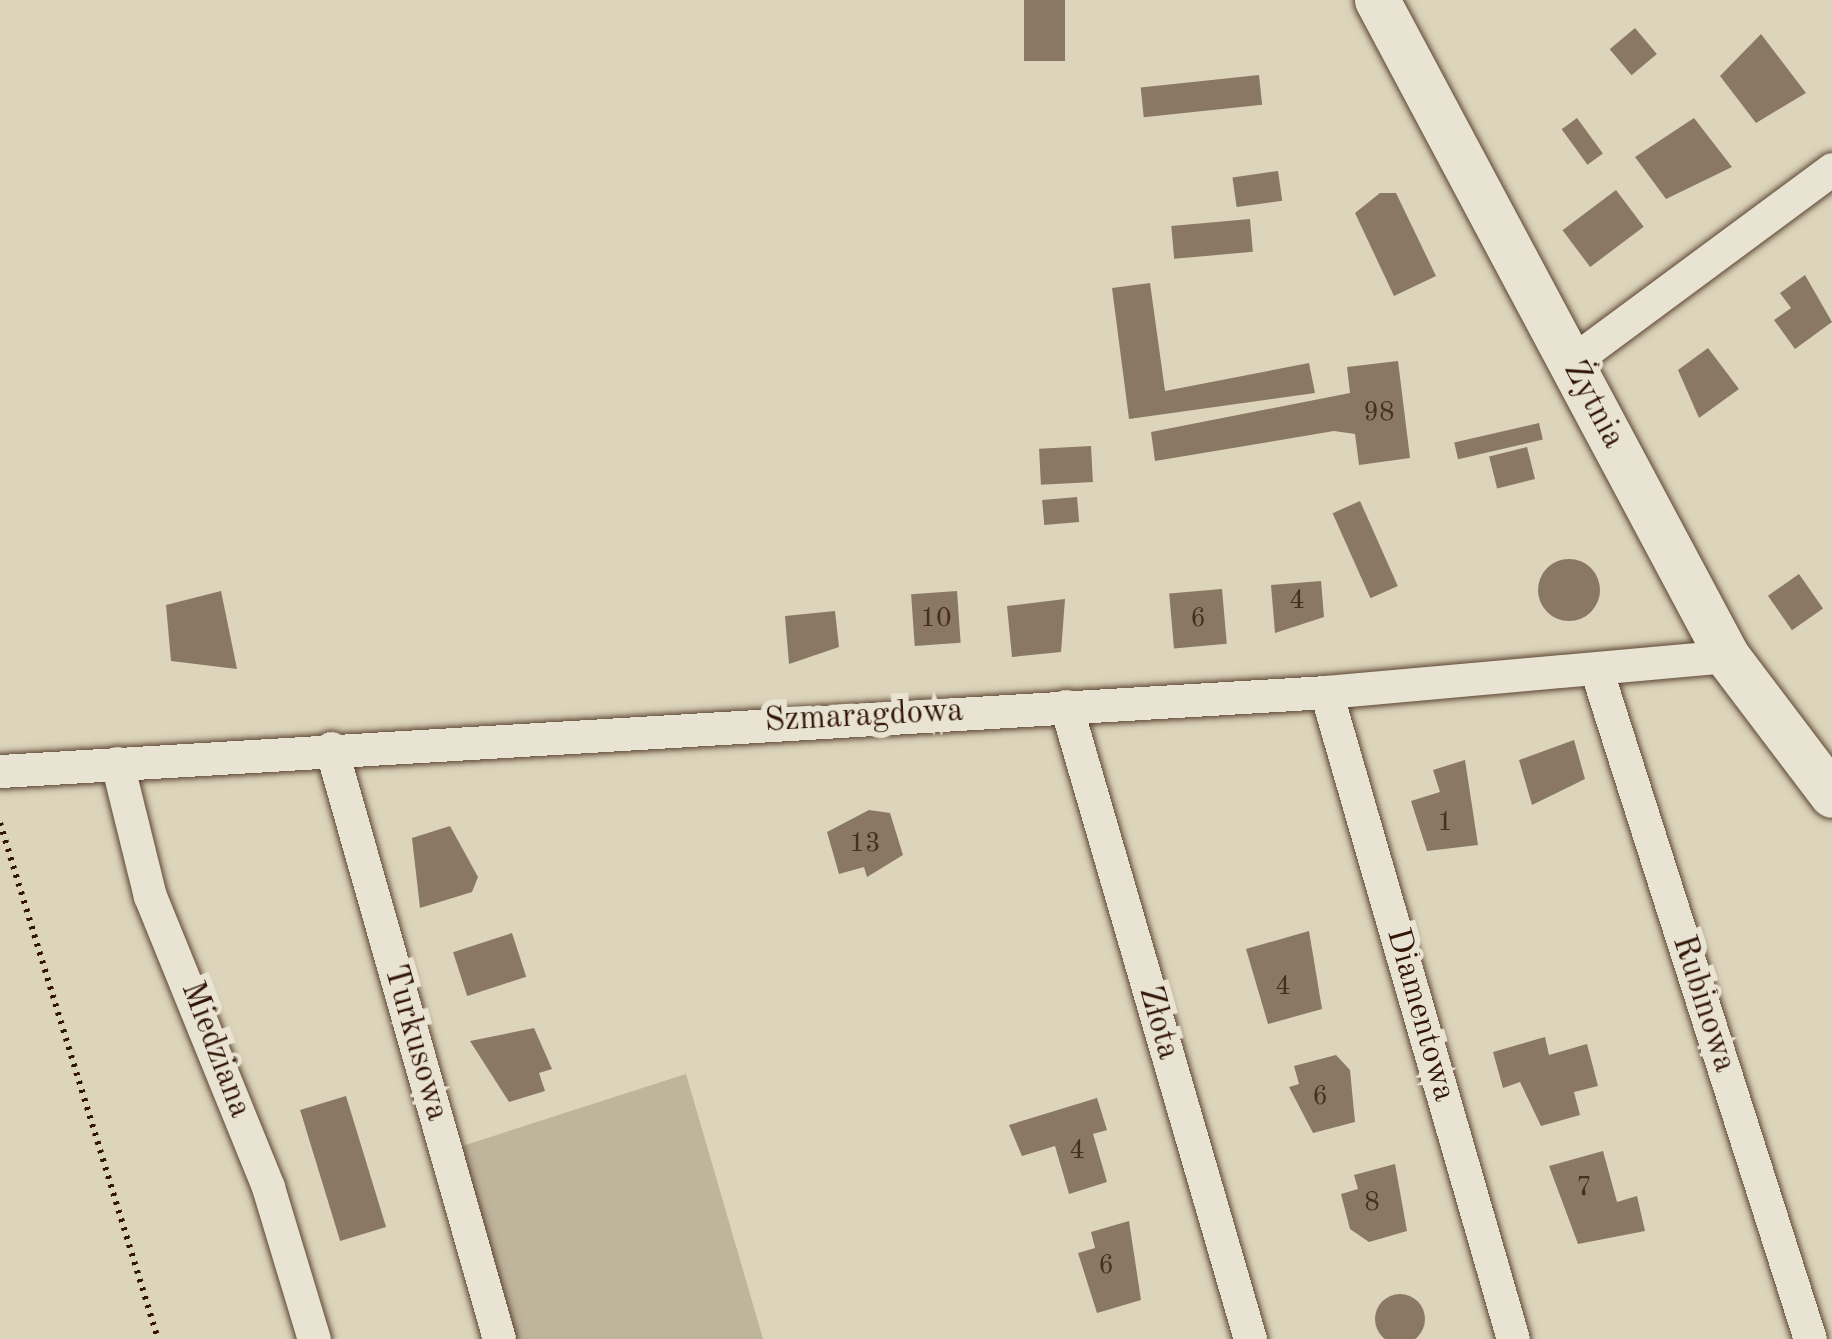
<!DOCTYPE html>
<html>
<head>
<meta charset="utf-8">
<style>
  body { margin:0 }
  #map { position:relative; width:1832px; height:1339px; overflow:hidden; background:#dcd4bb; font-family:"Old Standard TT",serif }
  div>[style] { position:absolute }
  .green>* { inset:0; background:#bfb49c }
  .building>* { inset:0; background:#8a7864; transform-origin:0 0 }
  .round { border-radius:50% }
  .path>* { height:6px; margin-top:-3px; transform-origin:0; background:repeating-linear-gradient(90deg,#321505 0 3px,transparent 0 9px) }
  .roads { filter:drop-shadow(0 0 3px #5c4532) drop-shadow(0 0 3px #5c4532) }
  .street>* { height:33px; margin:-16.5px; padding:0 16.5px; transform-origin:16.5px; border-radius:16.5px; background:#e8e3d3 }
  .secondary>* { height:45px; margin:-22.5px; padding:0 22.5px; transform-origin:22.5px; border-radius:22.5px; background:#e8e3d3 }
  span { translate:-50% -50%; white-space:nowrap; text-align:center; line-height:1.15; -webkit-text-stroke:12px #e8e3d3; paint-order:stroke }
  .number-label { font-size:27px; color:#482e1d }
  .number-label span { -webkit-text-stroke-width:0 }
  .street-label { font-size:33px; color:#321505 }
</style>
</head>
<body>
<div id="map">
  <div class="green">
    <i style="clip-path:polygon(686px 1074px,763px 1339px,512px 1339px,456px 1148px)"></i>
  </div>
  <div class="building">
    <i style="left:1024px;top:0;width:41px;height:61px"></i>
    <i style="left:1635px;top:28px;width:34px;height:33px;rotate:50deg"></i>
    <i style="clip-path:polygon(1761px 34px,1806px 93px,1756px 123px,1720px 76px)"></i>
    <i style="left:1259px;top:75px;width:30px;height:119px;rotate:84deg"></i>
    <i style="left:1577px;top:118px;width:44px;height:19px;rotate:54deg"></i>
    <i style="clip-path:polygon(1694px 118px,1732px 167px,1666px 199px,1635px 157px)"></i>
    <i style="left:1278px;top:171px;width:30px;height:46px;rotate:82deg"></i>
    <i style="left:1616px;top:190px;width:46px;height:67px;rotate:53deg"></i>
    <i style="clip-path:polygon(1380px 193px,1396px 193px,1436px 276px,1394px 296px,1355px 213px)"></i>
    <i style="left:1250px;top:219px;width:33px;height:79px;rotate:85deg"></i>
    <i style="clip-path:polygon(1805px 275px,1832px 322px,1795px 349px,1774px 320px,1791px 308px,1780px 293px)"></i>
    <i style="clip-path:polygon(1150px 283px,1165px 391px,1309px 363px,1315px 393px,1129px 419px,1112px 288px)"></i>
    <i style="clip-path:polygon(1708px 348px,1739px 389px,1699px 418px,1678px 370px)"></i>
    <i style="clip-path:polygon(1398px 361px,1410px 458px,1359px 465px,1355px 434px,1334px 431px,1155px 461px,1151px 432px,1350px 393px,1347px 367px)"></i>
    <i style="left:1539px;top:423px;width:17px;height:87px;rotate:77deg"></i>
    <i style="left:1091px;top:446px;width:36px;height:52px;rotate:87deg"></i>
    <i style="left:1527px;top:447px;width:33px;height:39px;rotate:76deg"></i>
    <i style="left:1077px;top:497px;width:25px;height:35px;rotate:85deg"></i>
    <i style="left:1360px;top:501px;width:93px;height:30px;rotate:66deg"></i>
    <i class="round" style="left:1538px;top:559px;width:62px;height:62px"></i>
    <i style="left:1799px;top:574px;width:42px;height:38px;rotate:55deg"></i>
    <i style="clip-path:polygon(1321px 581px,1324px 617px,1275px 633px,1271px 585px)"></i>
    <i style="left:1222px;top:589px;width:55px;height:53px;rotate:85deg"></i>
    <i style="clip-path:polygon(221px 591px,237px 669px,171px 661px,166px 605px)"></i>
    <i style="left:957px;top:591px;width:52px;height:46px;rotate:86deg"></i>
    <i style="clip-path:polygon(1065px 599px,1061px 652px,1012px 657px,1007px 606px)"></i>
    <i style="clip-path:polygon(835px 611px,839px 647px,789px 664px,785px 616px)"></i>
    <i style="clip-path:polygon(1574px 740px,1585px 779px,1532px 805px,1519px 760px)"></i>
    <i style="clip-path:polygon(1465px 760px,1478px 845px,1427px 851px,1411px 801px,1440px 792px,1433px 770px)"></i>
    <i style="clip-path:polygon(869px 810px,890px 813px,903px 855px,867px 877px,864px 867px,839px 874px,827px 832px)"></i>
    <i style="clip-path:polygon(450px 826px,478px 877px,472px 892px,420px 908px,412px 838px)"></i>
    <i style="clip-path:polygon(1309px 931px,1322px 1009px,1268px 1024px,1246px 949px)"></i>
    <i style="left:512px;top:933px;width:46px;height:62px;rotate:72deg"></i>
    <i style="clip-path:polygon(534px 1028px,552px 1069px,539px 1073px,545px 1091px,509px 1102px,470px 1041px)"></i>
    <i style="clip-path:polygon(1545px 1037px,1549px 1055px,1587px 1044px,1598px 1086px,1574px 1092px,1580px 1115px,1541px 1126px,1520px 1082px,1503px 1088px,1493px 1052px)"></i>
    <i style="clip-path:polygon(1336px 1055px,1350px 1070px,1355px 1122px,1313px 1133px,1289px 1087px,1299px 1084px,1294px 1066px)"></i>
    <i style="left:346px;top:1096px;width:137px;height:48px;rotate:73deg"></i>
    <i style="clip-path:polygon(1097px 1098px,1107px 1130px,1093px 1134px,1107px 1182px,1069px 1194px,1055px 1146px,1022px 1156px,1009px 1125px)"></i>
    <i style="clip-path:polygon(1603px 1151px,1617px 1202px,1637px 1196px,1645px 1231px,1578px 1244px,1549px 1166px)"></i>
    <i style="clip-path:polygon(1395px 1164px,1407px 1231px,1369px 1242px,1350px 1229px,1341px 1194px,1358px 1189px,1354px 1175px)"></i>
    <i style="clip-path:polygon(1129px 1221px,1141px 1300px,1097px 1313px,1078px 1253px,1095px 1248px,1091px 1232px)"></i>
    <i class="round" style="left:1375px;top:1294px;width:50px;height:50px"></i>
  </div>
  <div class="path">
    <i style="left:0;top:823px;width:540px;rotate:72.98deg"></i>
  </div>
  <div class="roads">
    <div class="street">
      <i style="left:1570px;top:363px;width:326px;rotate:-36.5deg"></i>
      <i style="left:1596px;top:669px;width:703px;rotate:72.29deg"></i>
      <i style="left:1326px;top:692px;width:673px;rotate:73.88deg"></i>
      <i style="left:1066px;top:706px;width:659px;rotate:73.79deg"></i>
      <i style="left:331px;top:748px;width:614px;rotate:74.13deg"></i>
      <i style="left:117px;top:763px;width:137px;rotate:76.1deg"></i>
      <i style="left:150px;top:896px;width:314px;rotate:67.9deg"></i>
      <i style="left:268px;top:1187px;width:159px;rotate:73.2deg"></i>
      <i style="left:1px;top:771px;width:1327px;rotate:-3.41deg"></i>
      <i style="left:1326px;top:692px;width:403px;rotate:-5.1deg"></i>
    </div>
    <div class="secondary">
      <i style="left:1377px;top:0;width:744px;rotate:61.92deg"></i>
      <i style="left:1727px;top:656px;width:174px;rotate:52.9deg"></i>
    </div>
  </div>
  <div class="number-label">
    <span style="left:1379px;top:413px">98</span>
    <span style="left:1297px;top:601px">4</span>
    <span style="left:936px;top:619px">10</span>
    <span style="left:1198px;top:619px">6</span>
    <span style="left:1445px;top:823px">1</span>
    <span style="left:865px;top:844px">13</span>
    <span style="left:1283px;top:987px">4</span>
    <span style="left:1320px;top:1097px">6</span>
    <span style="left:1077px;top:1151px">4</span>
    <span style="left:1584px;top:1188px">7</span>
    <span style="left:1372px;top:1203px">8</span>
    <span style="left:1106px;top:1266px">6</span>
  </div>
  <div class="street-label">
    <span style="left:1593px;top:405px;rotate:62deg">Żytnia</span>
    <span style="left:864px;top:717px;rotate:-3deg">Szmaragdowa</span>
    <span style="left:1703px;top:1004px;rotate:72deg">Rubinowa</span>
    <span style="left:1420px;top:1015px;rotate:74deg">Diamentowa</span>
    <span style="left:1158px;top:1023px;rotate:74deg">Złota</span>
    <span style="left:415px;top:1043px;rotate:74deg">Turkusowa</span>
    <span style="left:215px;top:1050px;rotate:69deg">Miedziana</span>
  </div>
</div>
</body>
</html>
